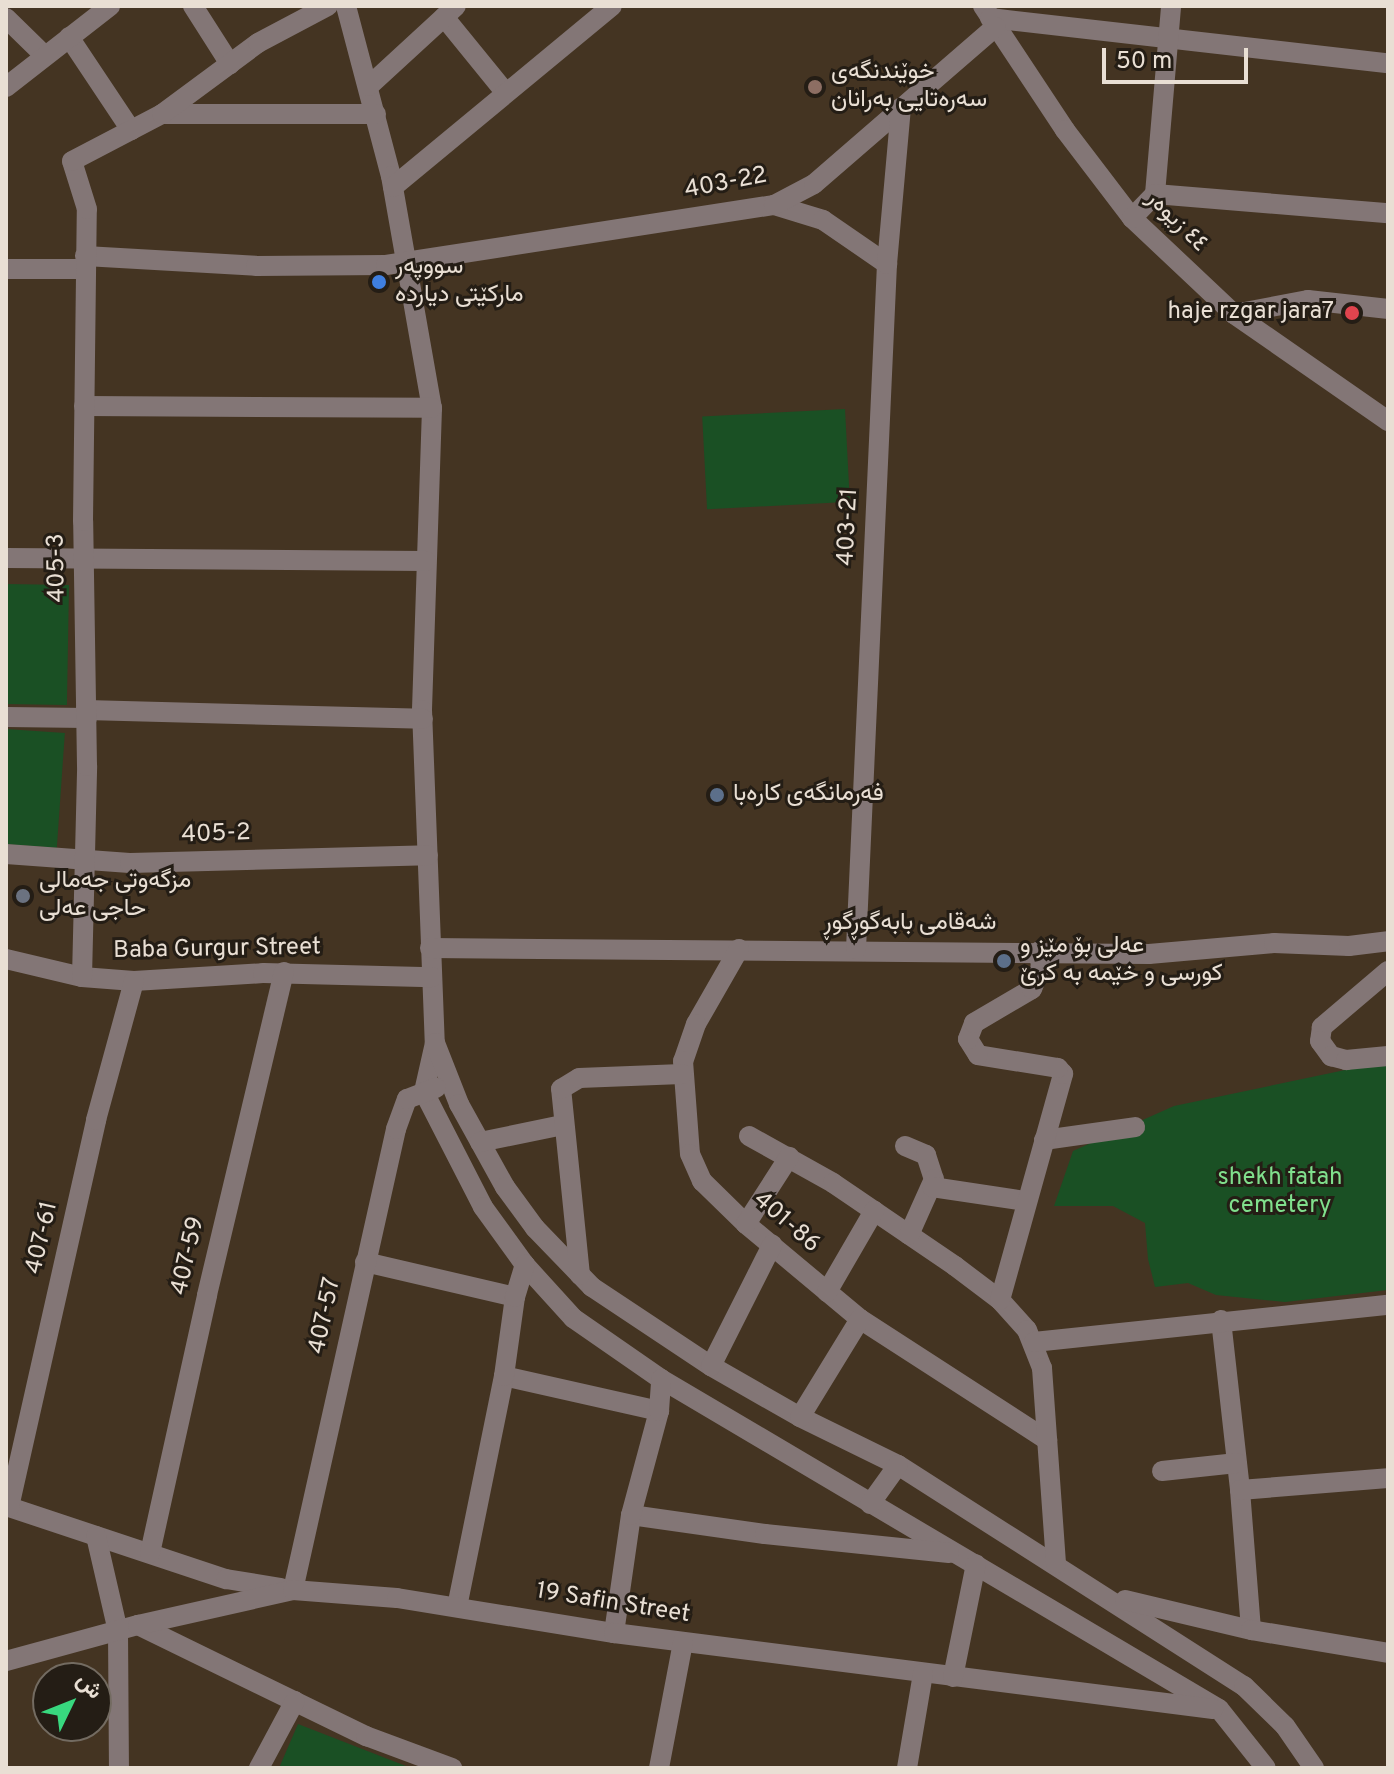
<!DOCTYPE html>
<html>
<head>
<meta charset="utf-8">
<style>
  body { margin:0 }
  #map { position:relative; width:1394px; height:1774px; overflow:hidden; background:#443422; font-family:Overpass,Vazirmatn,sans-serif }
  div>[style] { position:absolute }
  .green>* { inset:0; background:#1a5024; transform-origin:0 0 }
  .minor>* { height:20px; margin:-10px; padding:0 10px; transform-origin:10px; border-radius:10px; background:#837676 }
  .dots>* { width:22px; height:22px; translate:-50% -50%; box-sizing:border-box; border:4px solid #241d15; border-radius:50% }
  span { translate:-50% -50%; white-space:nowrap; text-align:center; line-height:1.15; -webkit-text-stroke:6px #241d15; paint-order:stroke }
  .poi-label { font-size:24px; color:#e9dfd4 }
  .left { translate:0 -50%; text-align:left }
  .right { translate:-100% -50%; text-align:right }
  .street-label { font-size:24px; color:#e9dfd4 }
  .park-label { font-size:24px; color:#80df8c }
  .frame { position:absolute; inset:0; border:8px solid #e9dfd4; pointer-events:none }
  .north { position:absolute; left:32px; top:1662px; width:80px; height:80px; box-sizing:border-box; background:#241d15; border:2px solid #736b61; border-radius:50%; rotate:47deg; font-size:22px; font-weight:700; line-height:32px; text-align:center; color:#e9dfd4 }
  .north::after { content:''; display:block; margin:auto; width:28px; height:36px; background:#38d87f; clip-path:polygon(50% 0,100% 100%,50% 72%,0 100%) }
  .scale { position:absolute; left:1102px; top:48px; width:146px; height:36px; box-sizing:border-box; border:4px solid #e9dfd4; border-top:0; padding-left:10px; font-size:24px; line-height:28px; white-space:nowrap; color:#e9dfd4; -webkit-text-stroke:6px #241d15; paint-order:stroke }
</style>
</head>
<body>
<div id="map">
  <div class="green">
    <i style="left:845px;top:409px;width:93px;height:143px;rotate:87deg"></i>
    <i style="left:69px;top:585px;width:120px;height:63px;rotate:91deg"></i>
    <i style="left:6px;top:729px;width:59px;height:115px;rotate:4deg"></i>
    <i style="clip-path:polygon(1388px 1061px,1388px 1290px,1285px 1302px,1216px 1295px,1188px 1283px,1155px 1287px,1148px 1259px,1145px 1223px,1113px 1206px,1054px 1206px,1073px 1151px,1174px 1106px)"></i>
    <i style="clip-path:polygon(298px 1724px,411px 1768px,279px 1768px)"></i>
  </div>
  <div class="minor">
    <i style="left:193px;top:6px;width:69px;rotate:57.5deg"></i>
    <i style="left:346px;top:6px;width:176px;rotate:75.2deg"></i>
    <i style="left:391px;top:176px;width:236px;rotate:80deg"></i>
    <i style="left:432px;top:408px;width:302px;rotate:91.9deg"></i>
    <i style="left:422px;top:710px;width:333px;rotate:87.8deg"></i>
    <i style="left:435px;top:1043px;width:50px;rotate:102.7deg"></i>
    <i style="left:424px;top:1092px;width:129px;rotate:62.8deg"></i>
    <i style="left:483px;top:1207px;width:72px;rotate:54.1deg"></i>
    <i style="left:525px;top:1265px;width:72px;rotate:47.8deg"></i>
    <i style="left:573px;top:1318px;width:107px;rotate:34.7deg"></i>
    <i style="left:661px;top:1379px;width:648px;rotate:30.6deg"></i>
    <i style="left:1219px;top:1709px;width:75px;rotate:51.5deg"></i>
    <i style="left:983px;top:6px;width:149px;rotate:56.5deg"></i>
    <i style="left:1065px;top:130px;width:111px;rotate:52.7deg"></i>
    <i style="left:1132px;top:218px;width:140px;rotate:43.3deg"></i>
    <i style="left:1234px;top:314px;width:188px;rotate:34.8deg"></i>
    <i style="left:444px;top:17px;width:97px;rotate:50.9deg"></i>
    <i style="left:6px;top:18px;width:54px;rotate:44.3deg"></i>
    <i style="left:990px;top:18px;width:401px;rotate:6.5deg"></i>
    <i style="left:69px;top:37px;width:112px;rotate:56.3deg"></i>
    <i style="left:369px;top:86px;width:118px;rotate:-42.6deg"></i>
    <i style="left:6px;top:87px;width:132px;rotate:-37.9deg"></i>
    <i style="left:162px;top:114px;width:214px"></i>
    <i style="left:393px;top:187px;width:284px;rotate:-39.6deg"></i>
    <i style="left:1155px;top:194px;width:189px;rotate:-85.1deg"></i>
    <i style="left:774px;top:205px;width:51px;rotate:17deg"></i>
    <i style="left:823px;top:220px;width:78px;rotate:34.5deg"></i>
    <i style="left:1132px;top:218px;width:33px;rotate:-46deg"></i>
    <i style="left:1155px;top:194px;width:234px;rotate:4.7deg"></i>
    <i style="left:85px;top:256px;width:171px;rotate:3.3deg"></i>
    <i style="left:256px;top:266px;width:130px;rotate:-0.4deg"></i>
    <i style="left:386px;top:265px;width:393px;rotate:-8.8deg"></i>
    <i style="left:774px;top:205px;width:45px;rotate:-27.7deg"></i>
    <i style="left:814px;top:184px;width:240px;rotate:-40.9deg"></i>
    <i style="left:6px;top:269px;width:79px"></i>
    <i style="left:1234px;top:314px;width:75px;rotate:-10.7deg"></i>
    <i style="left:1308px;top:300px;width:81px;rotate:6.4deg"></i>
    <i style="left:84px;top:406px;width:348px;rotate:0.3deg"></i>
    <i style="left:6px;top:558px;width:420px;rotate:0.4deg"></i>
    <i style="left:86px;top:710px;width:337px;rotate:1.5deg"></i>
    <i style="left:6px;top:717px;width:81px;rotate:0.7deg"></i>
    <i style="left:6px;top:854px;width:124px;rotate:4.2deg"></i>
    <i style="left:130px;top:863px;width:298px;rotate:-1.5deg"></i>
    <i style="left:430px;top:948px;width:719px;rotate:0.48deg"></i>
    <i style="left:1149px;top:954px;width:125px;rotate:-5deg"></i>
    <i style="left:1274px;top:943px;width:75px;rotate:2.3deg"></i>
    <i style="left:1349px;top:946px;width:39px;rotate:-7deg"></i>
    <i style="left:739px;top:949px;width:86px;rotate:119.8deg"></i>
    <i style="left:696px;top:1024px;width:39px;rotate:109deg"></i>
    <i style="left:683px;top:1061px;width:93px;rotate:85.7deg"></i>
    <i style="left:690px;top:1154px;width:30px;rotate:66deg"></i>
    <i style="left:702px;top:1181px;width:62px;rotate:44.3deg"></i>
    <i style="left:746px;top:1224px;width:148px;rotate:39.8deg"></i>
    <i style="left:860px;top:1319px;width:223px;rotate:32.9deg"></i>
    <i style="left:856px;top:949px;width:686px;rotate:-87.41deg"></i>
    <i style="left:887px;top:264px;width:157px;rotate:-84.9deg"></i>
    <i style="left:6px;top:959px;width:78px;rotate:13.3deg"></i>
    <i style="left:82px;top:977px;width:52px;rotate:4.4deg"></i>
    <i style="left:134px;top:981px;width:129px;rotate:-3.5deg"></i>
    <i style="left:263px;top:973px;width:169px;rotate:1.4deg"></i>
    <i style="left:1388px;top:971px;width:87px;rotate:139.7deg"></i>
    <i style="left:1322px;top:1027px;width:14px;rotate:98deg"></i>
    <i style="left:1320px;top:1041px;width:19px;rotate:54deg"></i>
    <i style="left:1331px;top:1056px;width:16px;rotate:15deg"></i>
    <i style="left:1346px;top:1060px;width:42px;rotate:-5.4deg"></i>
    <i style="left:82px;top:977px;width:211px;rotate:-88.6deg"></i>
    <i style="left:87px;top:766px;width:245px;rotate:-90.9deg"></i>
    <i style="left:83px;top:521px;width:312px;rotate:-89.3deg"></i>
    <i style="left:87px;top:209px;width:50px;rotate:-107.4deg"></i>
    <i style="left:72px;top:161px;width:102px;rotate:-27.6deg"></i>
    <i style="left:162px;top:114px;width:119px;rotate:-36.5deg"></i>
    <i style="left:258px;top:43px;width:79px;rotate:-27.9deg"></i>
    <i style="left:435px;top:1043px;width:66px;rotate:68.5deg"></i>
    <i style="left:459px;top:1104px;width:95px;rotate:61deg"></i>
    <i style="left:505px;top:1187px;width:51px;rotate:53.8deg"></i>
    <i style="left:535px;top:1228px;width:82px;rotate:46deg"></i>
    <i style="left:592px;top:1287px;width:143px;rotate:33.6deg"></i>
    <i style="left:711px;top:1366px;width:103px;rotate:29.8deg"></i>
    <i style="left:800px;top:1417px;width:109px;rotate:26.1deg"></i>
    <i style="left:898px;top:1465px;width:411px;rotate:32.6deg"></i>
    <i style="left:1244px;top:1686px;width:57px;rotate:44.3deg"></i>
    <i style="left:1285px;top:1726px;width:51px;rotate:55.4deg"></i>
    <i style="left:749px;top:1136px;width:96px;rotate:29.2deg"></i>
    <i style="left:833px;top:1183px;width:148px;rotate:34.2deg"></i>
    <i style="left:955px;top:1266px;width:56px;rotate:37.1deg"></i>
    <i style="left:1000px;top:1300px;width:40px;rotate:48deg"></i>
    <i style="left:1027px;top:1330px;width:41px;rotate:68.5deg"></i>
    <i style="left:1042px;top:1368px;width:196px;rotate:85.9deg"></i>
    <i style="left:1044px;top:1140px;width:92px;rotate:-8.1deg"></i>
    <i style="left:480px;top:1142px;width:85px;rotate:-11.6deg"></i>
    <i style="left:905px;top:1146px;width:23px;rotate:23deg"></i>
    <i style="left:926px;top:1155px;width:25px;rotate:72deg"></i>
    <i style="left:934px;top:1179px;width:61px;rotate:114.1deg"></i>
    <i style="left:932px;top:1187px;width:95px;rotate:8.5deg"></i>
    <i style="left:746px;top:1224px;width:80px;rotate:-57.3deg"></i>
    <i style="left:365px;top:1262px;width:154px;rotate:13.1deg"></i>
    <i style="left:580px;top:1275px;width:187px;rotate:-95.8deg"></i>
    <i style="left:561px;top:1089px;width:21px;rotate:-31deg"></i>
    <i style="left:579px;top:1078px;width:103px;rotate:-2.2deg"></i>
    <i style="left:827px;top:1292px;width:94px;rotate:-59.9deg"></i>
    <i style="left:1000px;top:1300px;width:235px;rotate:-74.4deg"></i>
    <i style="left:1063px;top:1074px;width:8px;rotate:-130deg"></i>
    <i style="left:1058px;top:1068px;width:81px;rotate:-170.8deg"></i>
    <i style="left:978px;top:1055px;width:19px;rotate:-122deg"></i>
    <i style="left:968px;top:1039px;width:17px;rotate:-69deg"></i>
    <i style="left:974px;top:1023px;width:67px;rotate:-30.4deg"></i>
    <i style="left:1032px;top:989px;width:24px;rotate:-68deg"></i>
    <i style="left:1041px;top:967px;width:16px;rotate:-97deg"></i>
    <i style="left:1221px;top:1320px;width:171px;rotate:83.6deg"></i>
    <i style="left:1240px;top:1490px;width:140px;rotate:85.5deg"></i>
    <i style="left:1034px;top:1342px;width:356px;rotate:-6deg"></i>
    <i style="left:711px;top:1366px;width:136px;rotate:-63.2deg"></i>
    <i style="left:504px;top:1376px;width:159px;rotate:12.7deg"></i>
    <i style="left:800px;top:1417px;width:115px;rotate:-58.5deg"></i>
    <i style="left:1162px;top:1471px;width:75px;rotate:-6.1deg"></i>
    <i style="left:1240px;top:1490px;width:148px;rotate:-4.6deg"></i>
    <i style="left:870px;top:1504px;width:48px;rotate:-54.3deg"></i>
    <i style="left:6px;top:1506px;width:232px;rotate:18.4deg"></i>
    <i style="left:226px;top:1579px;width:56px;rotate:9.3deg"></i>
    <i style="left:9px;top:1507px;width:397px;rotate:-77.3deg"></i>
    <i style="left:96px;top:1120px;width:144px;rotate:-74.7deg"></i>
    <i style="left:631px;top:1515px;width:135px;rotate:8.1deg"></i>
    <i style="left:765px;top:1534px;width:185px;rotate:5.9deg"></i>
    <i style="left:96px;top:1536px;width:98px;rotate:77deg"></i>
    <i style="left:118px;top:1631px;width:137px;rotate:89.6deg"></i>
    <i style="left:150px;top:1553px;width:264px;rotate:-77.5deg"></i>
    <i style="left:207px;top:1295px;width:332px;rotate:-76.6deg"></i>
    <i style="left:293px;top:1590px;width:472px;rotate:-77.4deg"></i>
    <i style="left:396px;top:1129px;width:32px;rotate:-70deg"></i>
    <i style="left:407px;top:1099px;width:31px;rotate:-21deg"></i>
    <i style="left:1125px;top:1600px;width:130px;rotate:13.4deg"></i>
    <i style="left:1251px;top:1630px;width:139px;rotate:9.5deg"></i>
    <i style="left:457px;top:1607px;width:236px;rotate:-78.5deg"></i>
    <i style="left:504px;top:1376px;width:80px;rotate:-82.1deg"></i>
    <i style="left:515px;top:1297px;width:34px;rotate:-73deg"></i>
    <i style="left:138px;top:1625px;width:254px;rotate:26deg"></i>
    <i style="left:366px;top:1736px;width:92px;rotate:20.4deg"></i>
    <i style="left:614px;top:1633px;width:119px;rotate:-81.8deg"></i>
    <i style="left:631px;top:1515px;width:108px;rotate:-74.9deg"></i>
    <i style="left:659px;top:1411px;width:32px;rotate:-86deg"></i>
    <i style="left:6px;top:1661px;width:137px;rotate:-15.3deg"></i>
    <i style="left:138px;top:1625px;width:159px;rotate:-12.7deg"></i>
    <i style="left:293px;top:1590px;width:104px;rotate:4.4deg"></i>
    <i style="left:397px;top:1598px;width:220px;rotate:9.2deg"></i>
    <i style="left:614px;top:1633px;width:604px;rotate:7.23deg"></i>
    <i style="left:953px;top:1677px;width:115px;rotate:-78.5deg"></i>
    <i style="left:259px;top:1768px;width:76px;rotate:-61.8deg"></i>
    <i style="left:659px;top:1768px;width:128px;rotate:-79.2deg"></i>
    <i style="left:907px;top:1768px;width:96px;rotate:-80.4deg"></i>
  </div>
  <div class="dots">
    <i style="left:815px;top:87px;background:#8d6e63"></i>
    <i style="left:379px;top:282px;background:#3f7fe0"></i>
    <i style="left:1352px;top:313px;background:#e0444e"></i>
    <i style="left:717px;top:795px;background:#5c6f8a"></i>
    <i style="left:23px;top:896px;background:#6b7280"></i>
    <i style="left:1004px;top:961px;background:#5c6f8a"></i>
  </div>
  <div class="poi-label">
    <span class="left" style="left:831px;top:87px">خوێندنگەی<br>سەرەتایی بەرانان</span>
    <span class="left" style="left:395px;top:282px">سووپەر<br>مارکێتی دیاردە</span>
    <span class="right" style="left:1334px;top:313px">haje rzgar jara7</span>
    <span class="left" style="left:733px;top:795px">فەرمانگەی کارەبا</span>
    <span class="left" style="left:39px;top:896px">مزگەوتی جەمالی<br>حاجی عەلی</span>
    <span class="left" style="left:1020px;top:961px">عەلی بۆ مێز و<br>کورسی و خێمە بە کرێ</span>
  </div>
  <div class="street-label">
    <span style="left:726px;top:184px;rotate:-11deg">403-22</span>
    <span style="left:1176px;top:222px;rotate:45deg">٤٤ زیوەر</span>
    <span style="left:849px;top:527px;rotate:-87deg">403-21</span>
    <span style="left:58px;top:568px;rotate:-91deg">405-3</span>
    <span style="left:216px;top:835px;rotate:-2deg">405-2</span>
    <span style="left:910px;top:924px">شەقامی بابەگوڕگوڕ</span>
    <span style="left:217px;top:950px;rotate:-1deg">Baba Gurgur Street</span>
    <span style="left:786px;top:1223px;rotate:41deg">401-86</span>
    <span style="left:43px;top:1238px;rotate:-77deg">407-61</span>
    <span style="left:189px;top:1256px;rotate:-77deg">407-59</span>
    <span style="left:326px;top:1316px;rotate:-78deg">407-57</span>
    <span style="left:613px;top:1604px;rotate:9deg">19 Safin Street</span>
  </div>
  <div class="park-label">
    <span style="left:1280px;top:1193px">shekh fatah<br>cemetery</span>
  </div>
  <div class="frame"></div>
  <div class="north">ش</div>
  <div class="scale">50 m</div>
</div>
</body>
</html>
